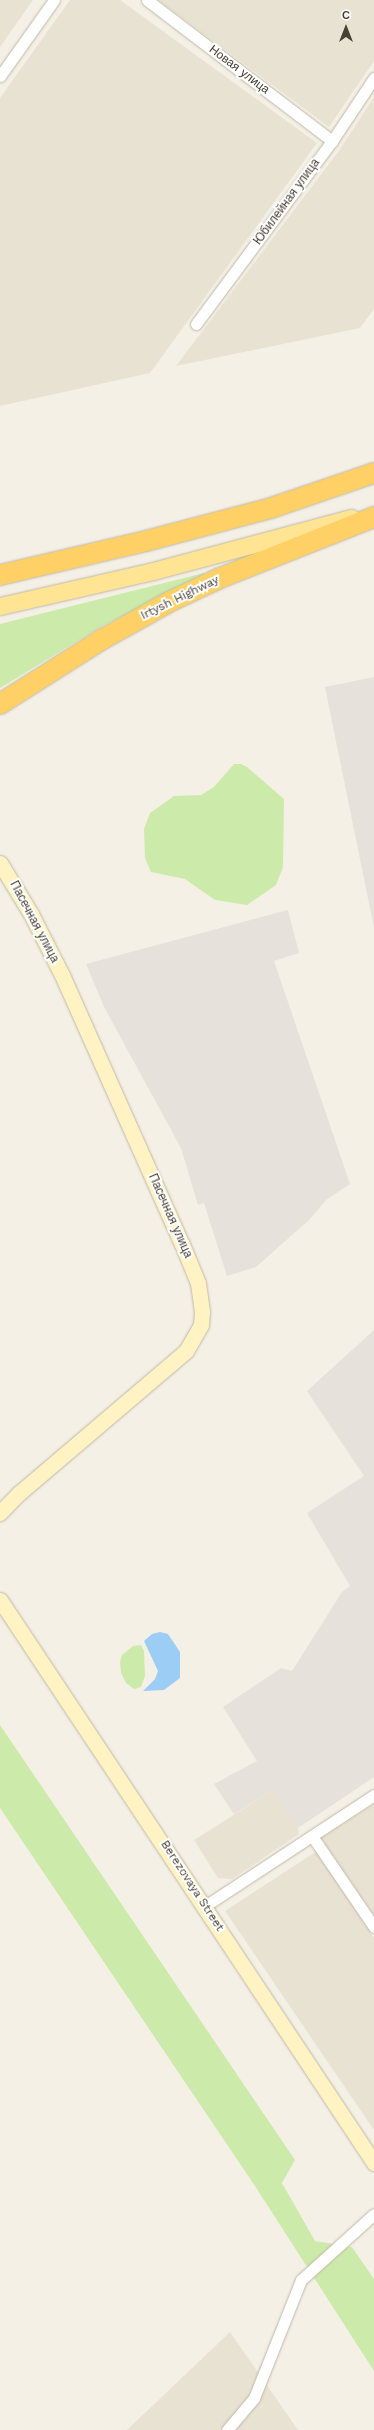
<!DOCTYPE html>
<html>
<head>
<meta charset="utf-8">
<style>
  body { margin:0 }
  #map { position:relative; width:374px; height:2430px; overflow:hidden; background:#f4f0e5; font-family:"Work Sans",sans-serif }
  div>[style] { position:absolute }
  .residential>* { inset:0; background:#e8e2d2 }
  .industrial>* { inset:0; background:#e6e1da }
  .green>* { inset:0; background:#ccebaa }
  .water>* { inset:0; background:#9ccef5 }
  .roads { filter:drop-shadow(0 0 1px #c0b8a7) drop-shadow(0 0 1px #c0b8a7) }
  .street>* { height:11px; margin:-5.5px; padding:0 5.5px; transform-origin:5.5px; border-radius:5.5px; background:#fff }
  .secondary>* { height:15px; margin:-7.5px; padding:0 7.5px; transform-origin:7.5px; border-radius:7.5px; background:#fff3c4 }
  .primary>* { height:17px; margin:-8.5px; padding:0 8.5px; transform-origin:8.5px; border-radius:8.5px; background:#ffe493 }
  .highway>* { height:20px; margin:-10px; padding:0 10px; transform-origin:10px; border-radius:10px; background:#ffd065 }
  span { translate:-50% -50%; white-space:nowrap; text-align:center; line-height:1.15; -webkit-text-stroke:4px #fff; paint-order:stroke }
  .street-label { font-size:12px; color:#474034 }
  .north { position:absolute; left:326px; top:8px; width:40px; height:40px; -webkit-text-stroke:3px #fff; paint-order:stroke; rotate:0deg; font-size:11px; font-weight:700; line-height:16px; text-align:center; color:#474034 }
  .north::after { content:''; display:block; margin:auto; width:14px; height:18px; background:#474034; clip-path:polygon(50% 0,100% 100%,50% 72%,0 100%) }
</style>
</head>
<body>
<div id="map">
  <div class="residential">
    <i style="clip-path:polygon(0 0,33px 0,0 47px)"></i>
    <i style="clip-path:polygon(70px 0,120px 0,317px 143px,150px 373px,0 406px,0 98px)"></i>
    <i style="clip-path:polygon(158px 0,374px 0,374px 61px,329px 127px)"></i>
    <i style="clip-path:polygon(374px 97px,374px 309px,360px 328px,176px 366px,338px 152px)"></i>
    <i style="clip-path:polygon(273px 1790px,298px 1828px,299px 1834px,232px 1879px,218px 1878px,194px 1840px)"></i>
    <i style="clip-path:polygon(374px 1804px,374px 1916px,321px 1838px)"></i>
    <i style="clip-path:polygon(317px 1851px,374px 1938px,374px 2130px,225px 1911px)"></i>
    <i style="clip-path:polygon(230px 2332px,298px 2430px,127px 2430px)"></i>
  </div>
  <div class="industrial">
    <i style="clip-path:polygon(374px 677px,374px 928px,325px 687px)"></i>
    <i style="clip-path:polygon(288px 910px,299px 953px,274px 961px,350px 1184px,326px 1200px,310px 1219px,256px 1267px,227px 1276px,204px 1203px,198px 1205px,181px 1148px,104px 1007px,86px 964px)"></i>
    <i style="clip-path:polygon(374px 1330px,374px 1777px,298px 1828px,273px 1790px,234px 1814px,214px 1784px,257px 1761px,223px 1707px,281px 1668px,292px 1671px,342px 1592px,350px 1586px,307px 1513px,364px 1476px,307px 1391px)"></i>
  </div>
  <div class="green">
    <i style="clip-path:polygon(204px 573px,204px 575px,104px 625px,0 688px,0 624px)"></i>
    <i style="clip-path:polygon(234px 764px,241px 764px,247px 767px,284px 799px,283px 867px,276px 885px,247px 905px,215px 900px,185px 879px,151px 872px,145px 858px,144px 829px,150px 813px,174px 796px,201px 795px,214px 787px)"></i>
    <i style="clip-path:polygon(141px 1645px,144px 1651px,145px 1676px,141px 1687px,134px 1689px,126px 1683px,121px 1673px,120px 1662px,122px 1655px,133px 1646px)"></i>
    <i style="clip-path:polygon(0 1725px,295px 2160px,282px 2183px,315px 2241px,352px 2247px,374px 2279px,374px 2371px,255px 2186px,0 1808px)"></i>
  </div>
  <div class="water">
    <i style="clip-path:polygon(160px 1632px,168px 1634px,180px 1652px,180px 1678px,164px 1690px,143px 1691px,155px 1679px,158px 1671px,144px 1641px,152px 1634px)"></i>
  </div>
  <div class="roads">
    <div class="street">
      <i style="left:147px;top:0;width:233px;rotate:37.3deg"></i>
      <i style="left:0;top:76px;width:93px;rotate:-54.6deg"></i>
      <i style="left:196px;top:324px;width:228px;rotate:-53.4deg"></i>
      <i style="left:332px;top:141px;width:76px;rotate:-56.3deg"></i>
      <i style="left:312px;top:1836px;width:110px;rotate:55.7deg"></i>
      <i style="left:205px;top:1906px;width:202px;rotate:-33.3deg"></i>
      <i style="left:227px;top:2430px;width:42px;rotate:-49.8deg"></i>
      <i style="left:254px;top:2398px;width:127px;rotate:-68.3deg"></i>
      <i style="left:301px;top:2280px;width:98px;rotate:-42.1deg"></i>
    </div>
    <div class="secondary">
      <i style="left:0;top:863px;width:60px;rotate:58.7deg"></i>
      <i style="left:31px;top:914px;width:68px;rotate:63.1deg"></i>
      <i style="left:62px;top:975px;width:295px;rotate:66deg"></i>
      <i style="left:182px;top:1244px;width:42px;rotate:67.7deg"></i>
      <i style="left:198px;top:1283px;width:28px;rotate:82deg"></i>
      <i style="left:202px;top:1311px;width:14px;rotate:94deg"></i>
      <i style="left:201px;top:1325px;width:30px;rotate:120deg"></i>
      <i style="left:186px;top:1351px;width:219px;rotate:139.6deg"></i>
      <i style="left:19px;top:1493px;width:28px;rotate:134deg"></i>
      <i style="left:0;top:1600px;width:676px;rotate:56.4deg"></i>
    </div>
    <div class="primary">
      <i style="left:0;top:606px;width:157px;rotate:-12.9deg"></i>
      <i style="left:153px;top:571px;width:205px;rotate:-15deg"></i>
    </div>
    <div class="highway">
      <i style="left:0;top:575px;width:150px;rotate:-13.1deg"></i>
      <i style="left:146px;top:541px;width:129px;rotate:-14.8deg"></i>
      <i style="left:271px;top:508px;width:109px;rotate:-18.8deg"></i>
      <i style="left:0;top:704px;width:120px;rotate:-32.4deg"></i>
      <i style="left:101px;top:640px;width:78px;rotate:-29.2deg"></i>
      <i style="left:169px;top:602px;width:56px;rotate:-25.2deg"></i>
      <i style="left:220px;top:578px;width:166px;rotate:-21.6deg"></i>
    </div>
  </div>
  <div class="street-label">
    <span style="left:239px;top:70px;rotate:37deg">Новая улица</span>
    <span style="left:287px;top:202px;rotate:-54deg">Юбилейная улица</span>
    <span style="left:180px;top:598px;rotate:-26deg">Irtysh Highway</span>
    <span style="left:34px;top:922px;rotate:62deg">Пасечная улица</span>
    <span style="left:170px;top:1216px;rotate:66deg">Пасечная улица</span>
    <span style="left:192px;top:1886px;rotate:57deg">Berezovaya Street</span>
  </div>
  <div class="north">С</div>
</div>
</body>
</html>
